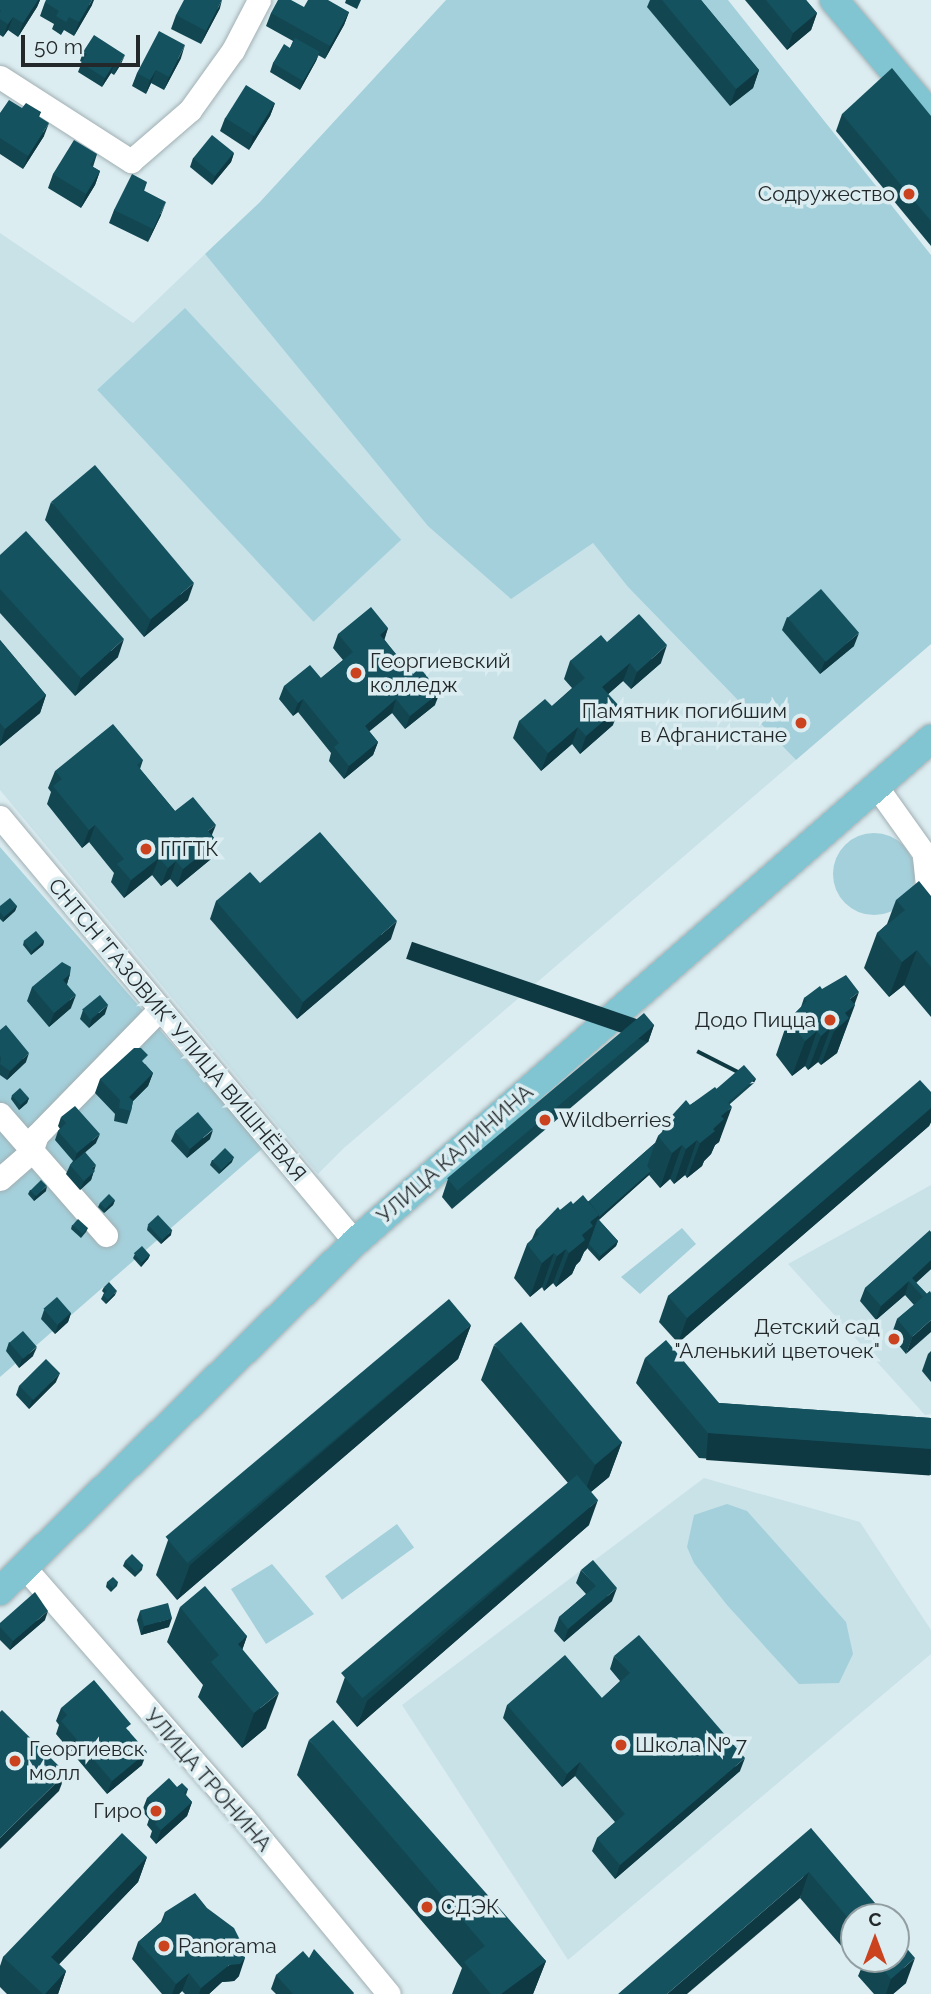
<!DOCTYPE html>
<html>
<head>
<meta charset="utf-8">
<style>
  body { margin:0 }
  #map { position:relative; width:931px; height:1994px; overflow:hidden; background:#dcedf1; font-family:Raleway,sans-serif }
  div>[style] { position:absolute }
  .built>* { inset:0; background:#c8e2e8 }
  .green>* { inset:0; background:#a4d0db; transform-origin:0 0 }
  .round { border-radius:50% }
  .roads { filter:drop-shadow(0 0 2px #a0afb3) drop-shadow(0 0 2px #a0afb3) }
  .minor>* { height:23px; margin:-11.5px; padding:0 11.5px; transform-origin:11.5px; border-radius:11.5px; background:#fff }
  .major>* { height:28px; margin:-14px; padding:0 14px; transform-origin:14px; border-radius:14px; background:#82c5d2 }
  .wall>* { inset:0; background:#124752 }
  .shaded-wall>* { inset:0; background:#0f3942; transform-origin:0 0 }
  .building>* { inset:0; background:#15525f; transform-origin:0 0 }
  .dots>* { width:19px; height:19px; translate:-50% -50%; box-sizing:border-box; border:4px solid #dcedf1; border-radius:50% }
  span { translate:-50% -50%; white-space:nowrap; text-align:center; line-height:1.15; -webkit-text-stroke:7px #dcedf1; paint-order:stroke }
  .poi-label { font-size:21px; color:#23292b }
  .right { translate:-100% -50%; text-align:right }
  .left { translate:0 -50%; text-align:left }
  .street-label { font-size:21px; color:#23292b }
  .north { position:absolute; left:840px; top:1903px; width:70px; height:70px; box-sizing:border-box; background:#dcedf1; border:2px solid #929fa2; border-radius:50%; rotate:0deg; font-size:19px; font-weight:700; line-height:28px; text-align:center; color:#23292b }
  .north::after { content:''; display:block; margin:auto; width:24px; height:32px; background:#cb421f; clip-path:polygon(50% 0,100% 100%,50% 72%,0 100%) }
  .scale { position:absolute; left:21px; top:35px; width:119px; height:32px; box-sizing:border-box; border:4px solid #23292b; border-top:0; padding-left:9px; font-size:21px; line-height:24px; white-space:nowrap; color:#23292b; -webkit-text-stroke:5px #dcedf1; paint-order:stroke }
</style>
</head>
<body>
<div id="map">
  <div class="built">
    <i style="clip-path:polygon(0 233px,133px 323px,205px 254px,428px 525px,530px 463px,628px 587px,796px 760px,344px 1148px,318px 1174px,0 790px)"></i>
    <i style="clip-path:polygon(931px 1185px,931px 1414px,925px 1415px,788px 1264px)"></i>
    <i style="clip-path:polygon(704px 1478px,860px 1522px,931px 1630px,931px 1654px,568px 1960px,402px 1705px)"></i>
  </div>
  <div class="green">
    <i style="clip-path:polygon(446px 0,728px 0,931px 255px,931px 644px,796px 760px,628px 587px,593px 543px,511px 599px,428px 526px,205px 254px,259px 203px)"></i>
    <i style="left:185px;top:308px;width:317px;height:120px;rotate:47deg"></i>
    <i class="round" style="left:833px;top:833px;width:82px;height:82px"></i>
    <i style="clip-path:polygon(0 847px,263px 1148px,0 1377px)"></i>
    <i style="clip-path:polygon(682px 1228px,696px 1244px,640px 1294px,621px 1277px)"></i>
    <i style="clip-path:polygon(727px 1504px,747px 1511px,846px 1622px,853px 1654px,839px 1683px,799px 1684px,727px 1605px,694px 1563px,687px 1547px,694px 1515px)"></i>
    <i style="left:397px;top:1524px;width:29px;height:89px;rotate:54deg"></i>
    <i style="clip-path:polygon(272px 1564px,314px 1614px,266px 1644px,231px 1589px)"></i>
  </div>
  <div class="roads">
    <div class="minor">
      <i style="left:0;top:77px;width:156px;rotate:32.7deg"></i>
      <i style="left:131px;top:161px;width:78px;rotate:-40.8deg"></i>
      <i style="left:190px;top:110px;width:74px;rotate:-54.4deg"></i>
      <i style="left:233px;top:50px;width:56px;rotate:-62.5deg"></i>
      <i style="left:876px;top:786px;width:95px;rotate:54.5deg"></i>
      <i style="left:0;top:817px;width:554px;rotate:50.13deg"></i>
      <i style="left:924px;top:857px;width:31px;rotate:84deg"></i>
      <i style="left:927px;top:888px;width:6px;rotate:45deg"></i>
      <i style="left:0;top:1114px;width:161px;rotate:48.8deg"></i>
      <i style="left:0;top:1179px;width:41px;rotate:-41.1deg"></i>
      <i style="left:31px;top:1152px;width:18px;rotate:-71deg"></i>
      <i style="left:37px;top:1135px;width:176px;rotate:-45.7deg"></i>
      <i style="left:25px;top:1568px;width:331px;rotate:48.8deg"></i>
      <i style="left:243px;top:1817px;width:229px;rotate:50.5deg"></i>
    </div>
    <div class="major">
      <i style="left:834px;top:0;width:150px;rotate:49.9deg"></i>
      <i style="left:0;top:1591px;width:498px;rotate:-44.5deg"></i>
      <i style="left:355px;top:1242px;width:765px;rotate:-41.13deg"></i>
    </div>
  </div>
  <div class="wall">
    <i style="clip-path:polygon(0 0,40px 0,37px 7px,18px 37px,8px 30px,3px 37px,0 35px)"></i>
    <i style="clip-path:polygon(346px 0,361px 0,357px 9px,345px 3px)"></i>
    <i style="clip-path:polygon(650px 0,701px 0,759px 70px,753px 88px,730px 106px,647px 7px)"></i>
    <i style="clip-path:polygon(745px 0,806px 0,817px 13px,811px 30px,787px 50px)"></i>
    <i style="clip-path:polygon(45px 2px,92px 5px,74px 36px,64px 30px,61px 35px,52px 29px,54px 24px,40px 16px)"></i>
    <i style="clip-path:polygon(304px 7px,349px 12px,344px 25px,325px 59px,318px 55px,316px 61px,300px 90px,270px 72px,273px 63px,290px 48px,293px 41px,266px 26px,271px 13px)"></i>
    <i style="clip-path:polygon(220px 8px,201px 44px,171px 29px,176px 15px)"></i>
    <i style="clip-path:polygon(83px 52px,121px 64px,114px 75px,111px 73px,102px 87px,78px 72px,82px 62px,80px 61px)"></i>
    <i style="clip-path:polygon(181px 58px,164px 90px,151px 83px,146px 94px,132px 86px,137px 73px)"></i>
    <i style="clip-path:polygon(275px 103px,270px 116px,249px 150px,220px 131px,225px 118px)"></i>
    <i style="clip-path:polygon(22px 108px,41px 112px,39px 117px,44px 136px,23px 169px,0 154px,0 113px)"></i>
    <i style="clip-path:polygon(842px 114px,931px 116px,931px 246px,836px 131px)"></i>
    <i style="clip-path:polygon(234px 153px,231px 162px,212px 185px,190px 167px,193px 158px)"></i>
    <i style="clip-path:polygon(97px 154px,93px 167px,100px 171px,95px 185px,81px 208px,48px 188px,53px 174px)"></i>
    <i style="clip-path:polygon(147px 182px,144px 191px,161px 215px,148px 242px,109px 223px,114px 210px)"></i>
    <i style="clip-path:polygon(51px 502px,188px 600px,144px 637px,45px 520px)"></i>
    <i style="clip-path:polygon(0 555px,118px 657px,75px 696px,0 613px)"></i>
    <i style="clip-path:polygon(787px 617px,854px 646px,820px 674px,782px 630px)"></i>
    <i style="clip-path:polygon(388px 628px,384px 639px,435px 705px,405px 729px,392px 713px,369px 731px,378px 742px,373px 755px,344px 779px,329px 761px,331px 753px,298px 712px,293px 716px,279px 699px,284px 686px,321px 678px,343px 660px,333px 648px,338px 634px)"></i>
    <i style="clip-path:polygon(0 640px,46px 695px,40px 713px,0 746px)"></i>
    <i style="clip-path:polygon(607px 642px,661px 663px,631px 689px,623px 681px,608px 694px,613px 725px,580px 754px,572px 744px,541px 771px,513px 738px,519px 721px,552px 706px,572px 688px,564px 679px,570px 661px)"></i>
    <i style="clip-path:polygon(143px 760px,140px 769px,175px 811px,212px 835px,217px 842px,211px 859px,177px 887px,170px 879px,161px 886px,152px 875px,124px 898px,111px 882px,114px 873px,89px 842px,82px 848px,47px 804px,51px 792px,48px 788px,55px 771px)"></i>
    <i style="clip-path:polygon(260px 883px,391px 939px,297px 1019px,210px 919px,216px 901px)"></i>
    <i style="clip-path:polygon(931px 896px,931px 1017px,904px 985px,889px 997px,864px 968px,877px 933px,887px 924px,896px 900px)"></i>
    <i style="clip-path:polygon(0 906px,17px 906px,15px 911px,3px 922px,0 919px)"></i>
    <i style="clip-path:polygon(24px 941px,44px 941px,43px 945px,31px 955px,23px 945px)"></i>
    <i style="clip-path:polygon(70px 974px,67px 984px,71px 1008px,49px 1027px,27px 1001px,32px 987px)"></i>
    <i style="clip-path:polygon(822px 989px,855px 1005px,837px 1053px,821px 1065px,818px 1062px,808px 1070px,805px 1066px,792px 1076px,776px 1055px,788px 1020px,801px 1007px,804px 998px)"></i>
    <i style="clip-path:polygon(83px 1010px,105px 1014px,89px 1028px,80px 1019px)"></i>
    <i style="clip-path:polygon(654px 1025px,648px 1042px,452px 1209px,442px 1197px,448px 1179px)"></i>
    <i style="clip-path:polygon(0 1030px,26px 1062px,7px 1080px,0 1075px)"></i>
    <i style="clip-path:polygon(145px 1064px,153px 1073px,148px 1086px,133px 1101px,131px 1111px,127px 1124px,114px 1121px,115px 1114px,95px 1093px,100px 1079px)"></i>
    <i style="clip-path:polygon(754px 1083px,730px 1104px,719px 1142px,715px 1145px,711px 1154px,704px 1161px,702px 1166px,687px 1178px,685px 1175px,674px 1184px,670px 1179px,660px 1188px,649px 1175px,599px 1220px,618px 1241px,616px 1246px,599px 1261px,587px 1248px,584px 1252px,580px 1261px,576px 1265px,572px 1274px,556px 1287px,553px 1283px,544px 1291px,542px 1287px,530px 1297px,514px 1278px,527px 1244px,532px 1239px,536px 1230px,560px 1210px,573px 1204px,589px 1201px,655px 1143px,658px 1136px,662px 1132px,665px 1123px,690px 1105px,716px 1089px)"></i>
    <i style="clip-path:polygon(931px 1092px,931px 1122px,929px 1126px,678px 1343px,659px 1322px,668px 1296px)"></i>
    <i style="clip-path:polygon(12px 1095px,29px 1098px,27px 1103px,19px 1110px,11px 1099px)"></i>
    <i style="clip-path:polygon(61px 1117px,96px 1143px,85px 1152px,94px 1170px,91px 1180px,80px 1190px,66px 1174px,70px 1165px,73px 1161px,55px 1140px,58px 1131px,60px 1129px,58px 1126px)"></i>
    <i style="clip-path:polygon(175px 1132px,210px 1139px,187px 1158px,171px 1141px)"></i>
    <i style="clip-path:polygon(212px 1160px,232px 1162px,219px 1174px,210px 1165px)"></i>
    <i style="clip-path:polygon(30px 1190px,46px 1191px,34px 1201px,28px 1194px)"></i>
    <i style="clip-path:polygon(115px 1200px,113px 1205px,104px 1213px,98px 1207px,100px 1203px)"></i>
    <i style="clip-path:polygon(72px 1225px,88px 1228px,86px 1232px,81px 1238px,71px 1229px)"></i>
    <i style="clip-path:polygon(148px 1225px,171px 1235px,161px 1244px,147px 1230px)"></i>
    <i style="clip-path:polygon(931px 1231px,931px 1269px,916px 1283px,927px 1294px,930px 1291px,906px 1354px,891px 1336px,897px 1319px,914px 1305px,905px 1295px,876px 1320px,860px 1301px,865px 1288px)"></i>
    <i style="clip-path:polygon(135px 1254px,150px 1255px,148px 1259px,141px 1267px,133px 1258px)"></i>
    <i style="clip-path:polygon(104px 1287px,115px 1295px,106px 1304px,101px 1299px,104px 1293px,102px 1291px)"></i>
    <i style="clip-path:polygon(44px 1310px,71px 1313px,68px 1322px,55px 1334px,41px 1319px)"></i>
    <i style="clip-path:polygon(471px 1325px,458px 1359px,177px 1600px,156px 1575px,168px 1540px)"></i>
    <i style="clip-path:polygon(9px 1342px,33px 1356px,19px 1368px,6px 1351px)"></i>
    <i style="clip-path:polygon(494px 1345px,622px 1442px,609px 1477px,591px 1492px,589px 1525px,357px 1727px,336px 1702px,345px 1677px,568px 1483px,481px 1380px)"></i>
    <i style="clip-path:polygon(931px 1351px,931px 1382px,922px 1371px,928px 1354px)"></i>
    <i style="clip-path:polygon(645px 1358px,719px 1403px,931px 1418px,931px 1475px,699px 1458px,636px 1383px)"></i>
    <i style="clip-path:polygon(56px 1382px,29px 1409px,16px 1395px,19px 1386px)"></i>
    <i style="clip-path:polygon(125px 1561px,143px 1565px,142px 1570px,135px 1577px,123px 1566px)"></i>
    <i style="clip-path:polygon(581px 1570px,612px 1601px,564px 1642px,554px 1631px,559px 1617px,586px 1594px,576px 1583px)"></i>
    <i style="clip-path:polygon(107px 1582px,118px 1582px,117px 1586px,111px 1592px,106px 1587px)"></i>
    <i style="clip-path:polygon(180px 1607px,247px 1636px,242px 1650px,266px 1728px,242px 1748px,198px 1697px,203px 1685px,167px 1642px)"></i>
    <i style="clip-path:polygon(140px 1611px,169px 1627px,141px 1635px,137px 1620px)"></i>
    <i style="clip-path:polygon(45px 1620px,10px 1650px,0 1640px,0 1623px)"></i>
    <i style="clip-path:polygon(614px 1656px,740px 1771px,615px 1879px,592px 1851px,597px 1838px,615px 1822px,575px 1776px,562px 1787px,503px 1718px,507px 1705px,602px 1698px,620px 1681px,610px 1669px)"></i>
    <i style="clip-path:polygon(61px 1708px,129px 1731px,142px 1765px,107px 1794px,56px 1734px,59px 1725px,56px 1721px)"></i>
    <i style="clip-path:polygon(309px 1740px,546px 1961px,533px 1994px,452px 1994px,462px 1968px,297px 1775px)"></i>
    <i style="clip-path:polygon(177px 1787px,188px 1789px,186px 1795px,192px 1802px,187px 1816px,156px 1844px,150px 1837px,152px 1831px,147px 1825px,149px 1819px,142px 1811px,147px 1798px)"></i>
    <i style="clip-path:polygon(811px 1828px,854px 1917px,854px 1959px,896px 1959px,899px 1940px,906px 1983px,893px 1994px,874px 1994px,858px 1976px,861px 1969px,800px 1898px)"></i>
    <i style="clip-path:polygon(147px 1857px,138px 1882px,59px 1964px,66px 1971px,58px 1994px,7px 1994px,0 1987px,0 1966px,3px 1957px)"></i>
    <i style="clip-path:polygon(165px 1912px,239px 1976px,234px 1981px,222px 1982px,209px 1994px,185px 1994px,182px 1991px,179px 1994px,162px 1994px,132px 1959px,138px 1942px,161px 1922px)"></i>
    <i style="clip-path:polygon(309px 1958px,354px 1994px,276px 1994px,271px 1989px,276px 1975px)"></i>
  </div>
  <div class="shaded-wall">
    <i style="clip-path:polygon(38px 0,40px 0,37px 7px,18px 37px,23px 23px)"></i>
    <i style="clip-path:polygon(92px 0,94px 0,92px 5px,74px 36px,79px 22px)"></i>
    <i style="clip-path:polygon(222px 0,220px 8px,201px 44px,206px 31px)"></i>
    <i style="clip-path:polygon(349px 12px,344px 25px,325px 59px,330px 46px)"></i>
    <i style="clip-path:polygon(817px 13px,811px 30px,787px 50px,793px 33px)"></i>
    <i style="clip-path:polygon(13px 17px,8px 30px,3px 37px,8px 24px)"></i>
    <i style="clip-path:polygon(185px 45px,181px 58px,164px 90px,169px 77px)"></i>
    <i style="clip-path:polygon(320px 52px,316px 61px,300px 90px,303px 81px)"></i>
    <i style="clip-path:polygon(125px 55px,121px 64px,114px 75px,118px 66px)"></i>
    <i style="clip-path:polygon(114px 64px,111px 73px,102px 87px,105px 78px)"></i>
    <i style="clip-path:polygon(156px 70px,151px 83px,146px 94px,150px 80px)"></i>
    <i style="clip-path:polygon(759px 70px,753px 88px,730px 106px,736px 89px)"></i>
    <i style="clip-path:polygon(275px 103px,270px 116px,249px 150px,253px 136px)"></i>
    <i style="clip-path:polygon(49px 123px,44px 136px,23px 169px,28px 156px)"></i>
    <i style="clip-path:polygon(234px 153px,231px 162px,212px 185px,215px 176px)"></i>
    <i style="clip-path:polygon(100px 171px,95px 185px,81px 208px,86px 194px)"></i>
    <i style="clip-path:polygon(166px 202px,161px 215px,148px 242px,153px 229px)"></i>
    <i style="clip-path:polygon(194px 583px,188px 600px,144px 637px,151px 619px)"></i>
    <i style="clip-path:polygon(388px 628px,384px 641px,380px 635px)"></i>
    <i style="clip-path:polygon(859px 633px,854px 646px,820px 674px,825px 661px)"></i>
    <i style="clip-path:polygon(124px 639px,118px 657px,75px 696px,81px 678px)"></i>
    <i style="clip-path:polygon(667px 645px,661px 663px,631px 689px,637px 672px)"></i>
    <i style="clip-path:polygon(630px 663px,623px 681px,596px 705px,602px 687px)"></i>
    <i style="clip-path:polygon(440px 692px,435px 705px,405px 729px,410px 716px)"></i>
    <i style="clip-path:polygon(46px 695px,40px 713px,0 746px,5px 729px)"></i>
    <i style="clip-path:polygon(303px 699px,298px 712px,293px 716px,298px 703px)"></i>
    <i style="clip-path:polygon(396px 699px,392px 713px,360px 739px,365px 726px)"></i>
    <i style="clip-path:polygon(620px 707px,613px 725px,580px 754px,586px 736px)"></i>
    <i style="clip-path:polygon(578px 727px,572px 744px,541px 771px,548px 753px)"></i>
    <i style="clip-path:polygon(378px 742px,373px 755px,344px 779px,349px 766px)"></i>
    <i style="clip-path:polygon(95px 825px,89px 842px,82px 848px,89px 830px)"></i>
    <i style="clip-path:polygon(216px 825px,209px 842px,208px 831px)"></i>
    <i style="clip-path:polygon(217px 842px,211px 859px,177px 887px,183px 869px)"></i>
    <i style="clip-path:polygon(159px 858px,152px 875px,124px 898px,131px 880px)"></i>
    <i style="clip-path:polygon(176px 861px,170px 879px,161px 886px,168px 868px)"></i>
    <i style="clip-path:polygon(17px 906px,15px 911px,3px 922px,4px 917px)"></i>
    <i style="clip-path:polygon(397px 921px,391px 939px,297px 1019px,303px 1002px)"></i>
    <i style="clip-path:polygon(44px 941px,43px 945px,31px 955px,33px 950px)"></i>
    <i style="clip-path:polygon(917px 950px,904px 985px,889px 997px,902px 962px)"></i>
    <i style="clip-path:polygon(70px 974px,66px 987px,63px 980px)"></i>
    <i style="clip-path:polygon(859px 992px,837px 1053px,821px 1065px,834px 1031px,850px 999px)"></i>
    <i style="clip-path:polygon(76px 995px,71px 1008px,49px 1027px,54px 1013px)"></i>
    <i style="clip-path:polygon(108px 1005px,105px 1014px,89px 1028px,92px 1019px)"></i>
    <i style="left:654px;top:1025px;width:18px;height:256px;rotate:109deg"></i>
    <i style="clip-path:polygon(831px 1027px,818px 1062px,808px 1070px,821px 1036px)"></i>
    <i style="clip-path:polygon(817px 1031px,805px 1066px,792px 1076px,805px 1041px)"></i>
    <i style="clip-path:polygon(29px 1053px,26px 1062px,7px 1080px,10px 1071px)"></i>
    <i style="clip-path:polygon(153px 1073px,148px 1086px,124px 1110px,129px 1097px)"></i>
    <i style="left:756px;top:1079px;width:4px;height:65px;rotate:117deg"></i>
    <i style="clip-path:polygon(29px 1098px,27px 1103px,19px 1110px,21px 1105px)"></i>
    <i style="clip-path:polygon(732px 1107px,719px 1142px,715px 1145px,711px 1154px,704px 1161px,702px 1166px,687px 1178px,700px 1143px,713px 1129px,721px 1116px)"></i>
    <i style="clip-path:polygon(931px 1108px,931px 1122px,929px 1126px,678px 1343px,687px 1318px)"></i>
    <i style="clip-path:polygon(213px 1130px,210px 1139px,187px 1158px,190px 1149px)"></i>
    <i style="clip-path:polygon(100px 1134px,96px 1143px,74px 1162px,77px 1153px)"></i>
    <i style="clip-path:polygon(697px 1140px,685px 1175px,674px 1184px,686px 1149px)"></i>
    <i style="clip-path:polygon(682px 1145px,670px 1179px,660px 1188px,672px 1153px)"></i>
    <i style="clip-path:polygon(234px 1157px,232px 1162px,219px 1174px,221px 1170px)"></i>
    <i style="clip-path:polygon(96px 1165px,91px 1180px,80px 1190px,84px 1181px,92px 1168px)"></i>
    <i style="clip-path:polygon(651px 1171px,649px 1175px,597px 1221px,587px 1249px,584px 1252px,580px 1261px,576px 1265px,572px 1274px,556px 1287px,569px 1253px,590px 1222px)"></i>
    <i style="clip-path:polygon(47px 1186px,46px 1191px,34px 1201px,35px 1196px)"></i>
    <i style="clip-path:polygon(115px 1200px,113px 1205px,104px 1213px,106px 1209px)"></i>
    <i style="clip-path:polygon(172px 1230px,171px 1235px,161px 1244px,162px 1240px)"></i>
    <i style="clip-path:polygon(618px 1241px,616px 1246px,599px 1261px,600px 1256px)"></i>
    <i style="clip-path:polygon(566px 1249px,553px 1283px,544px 1291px,557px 1256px)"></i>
    <i style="clip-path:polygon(554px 1253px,542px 1287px,530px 1297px,542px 1263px)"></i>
    <i style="clip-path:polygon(150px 1255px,148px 1259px,141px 1267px,142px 1262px)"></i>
    <i style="clip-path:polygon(931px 1260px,931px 1269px,913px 1285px,912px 1278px)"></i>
    <i style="clip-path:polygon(909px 1281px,905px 1295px,876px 1320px,881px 1306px)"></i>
    <i style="clip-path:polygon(117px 1291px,115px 1295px,106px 1304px,108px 1300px)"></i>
    <i style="clip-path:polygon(71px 1313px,68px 1322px,55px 1334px,58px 1325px)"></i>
    <i style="clip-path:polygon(931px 1320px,931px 1332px,906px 1354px,912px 1337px)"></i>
    <i style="clip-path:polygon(471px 1325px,458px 1359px,177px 1600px,190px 1565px)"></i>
    <i style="clip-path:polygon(37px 1347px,33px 1356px,19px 1368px,22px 1359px)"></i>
    <i style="clip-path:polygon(60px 1373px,56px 1382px,29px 1409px,32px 1400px)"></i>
    <i style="left:708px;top:1433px;width:224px;height:27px;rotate:4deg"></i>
    <i style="clip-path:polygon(622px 1442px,609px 1477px,582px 1499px,595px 1465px)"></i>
    <i style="clip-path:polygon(598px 1500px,589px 1525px,357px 1727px,367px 1701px)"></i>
    <i style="clip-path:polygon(617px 1588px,612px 1601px,564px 1642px,568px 1629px)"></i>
    <i style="clip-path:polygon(48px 1611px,45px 1620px,10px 1650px,13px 1641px)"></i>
    <i style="clip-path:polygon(172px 1618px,169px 1627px,141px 1635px,144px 1626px)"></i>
    <i style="clip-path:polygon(247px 1636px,235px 1671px,238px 1644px)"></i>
    <i style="clip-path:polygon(279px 1693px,266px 1728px,242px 1748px,254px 1713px)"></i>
    <i style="clip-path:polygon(147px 1752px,142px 1765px,107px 1794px,112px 1781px)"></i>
    <i style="clip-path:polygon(745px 1758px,740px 1771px,615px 1879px,620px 1865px)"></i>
    <i style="clip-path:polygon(580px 1762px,575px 1776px,562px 1787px,567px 1774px)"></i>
    <i style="clip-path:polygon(66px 1773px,59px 1791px,0 1849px,0 1838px)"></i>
    <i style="clip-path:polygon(192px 1802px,187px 1816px,156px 1844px,161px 1830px)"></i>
    <i style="clip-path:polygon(147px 1857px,138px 1882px,42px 1982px,51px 1957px)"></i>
    <i style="clip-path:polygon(809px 1872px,800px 1898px,687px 1994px,667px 1994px)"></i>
    <i style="clip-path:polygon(245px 1958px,239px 1976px,234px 1981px,222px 1982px,209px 1994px,199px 1994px,201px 1988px,229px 1965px)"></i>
    <i style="clip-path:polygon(915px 1958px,906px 1983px,893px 1994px,886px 1994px,891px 1979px)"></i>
    <i style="clip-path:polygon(546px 1961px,533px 1994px,501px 1994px)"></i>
    <i style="clip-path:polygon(66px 1971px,58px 1994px,45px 1994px)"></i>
    <i style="clip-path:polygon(189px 1973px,182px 1991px,179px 1994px,172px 1994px,176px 1984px)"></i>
  </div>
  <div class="building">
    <i style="clip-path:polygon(0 0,38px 0,23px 23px,13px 17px,8px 24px,0 19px,0 13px,1px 10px,0 10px)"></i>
    <i style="clip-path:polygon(46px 0,92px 0,79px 22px,69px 17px,66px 22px,56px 16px,59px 11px,45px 2px)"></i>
    <i style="clip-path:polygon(184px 0,222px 0,206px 31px,176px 15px)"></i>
    <i style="clip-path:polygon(278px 0,291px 0,304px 7px,308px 0,328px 0,349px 12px,330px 46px,271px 13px)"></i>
    <i style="clip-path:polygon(662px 0,701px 0,759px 70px,736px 89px)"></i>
    <i style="clip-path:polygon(766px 0,806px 0,817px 13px,793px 33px)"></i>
    <i style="clip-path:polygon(159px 31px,185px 45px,169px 77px,156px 70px,150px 80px,137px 73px)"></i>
    <i style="clip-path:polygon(94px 35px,125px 55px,118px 66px,114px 64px,105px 78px,81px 63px,87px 54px,83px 52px)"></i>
    <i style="clip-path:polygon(295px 38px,320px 52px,303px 81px,273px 63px,284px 44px,290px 48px)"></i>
    <i style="clip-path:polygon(892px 68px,931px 116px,931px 221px,842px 114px)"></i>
    <i style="left:246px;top:85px;width:34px;height:39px;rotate:32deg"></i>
    <i style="clip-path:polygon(9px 100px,22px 108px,26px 103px,41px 112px,38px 116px,49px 123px,28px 156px,0 138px,0 113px)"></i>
    <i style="left:212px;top:135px;width:28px;height:30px;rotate:39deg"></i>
    <i style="clip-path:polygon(74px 140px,97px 154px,90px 165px,100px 171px,86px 194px,53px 174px)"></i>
    <i style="clip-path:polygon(132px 174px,147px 182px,143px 190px,166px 202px,153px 229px,114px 210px)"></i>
    <i style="left:95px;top:465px;width:154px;height:57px;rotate:50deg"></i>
    <i style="clip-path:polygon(26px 531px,124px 639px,81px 678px,0 589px,0 555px)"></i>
    <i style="left:821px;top:589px;width:58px;height:44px;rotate:49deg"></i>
    <i style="clip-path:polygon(371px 607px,388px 628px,380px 635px,413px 674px,420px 668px,440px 692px,410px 716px,396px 699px,365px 726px,378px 742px,349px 766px,334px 747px,339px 743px,303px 699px,298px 703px,284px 686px,310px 665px,321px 678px,353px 652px,338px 634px)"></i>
    <i style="clip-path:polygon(639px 614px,667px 645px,637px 672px,630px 663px,602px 687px,620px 707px,586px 736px,578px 727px,548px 753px,519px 721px,545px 699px,552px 706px,585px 678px,570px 661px,601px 635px,607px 642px)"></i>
    <i style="clip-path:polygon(0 640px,46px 695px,5px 729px,0 723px)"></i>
    <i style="clip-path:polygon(113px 724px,143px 760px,137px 765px,175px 811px,193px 797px,216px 825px,208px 831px,217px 842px,183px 869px,176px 861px,168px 868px,159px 858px,131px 880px,117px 864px,124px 859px,95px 825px,89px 830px,53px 786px,62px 779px,55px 771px)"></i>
    <i style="clip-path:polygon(320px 832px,397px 921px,303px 1002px,216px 901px,250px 872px,260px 883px)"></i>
    <i style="clip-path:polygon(919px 881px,931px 896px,931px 967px,917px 950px,902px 962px,877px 933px,905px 910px,896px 900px)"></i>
    <i style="clip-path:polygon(10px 898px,17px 906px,4px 917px,0 912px,0 906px)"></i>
    <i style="left:36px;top:931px;width:13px;height:16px;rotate:51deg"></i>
    <i style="clip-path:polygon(62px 962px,71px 967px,70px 974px,63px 980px,76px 995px,54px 1013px,32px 987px)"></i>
    <i style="clip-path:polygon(846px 975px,859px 992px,850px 999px,855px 1005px,845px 1013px,849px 1018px,834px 1031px,831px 1027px,821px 1036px,817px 1031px,805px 1041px,788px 1020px,807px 1001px,804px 998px,820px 986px,822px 989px)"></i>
    <i style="left:100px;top:995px;width:13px;height:23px;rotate:51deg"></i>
    <i style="left:644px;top:1013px;width:16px;height:257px;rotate:50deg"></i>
    <i style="clip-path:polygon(6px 1025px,29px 1053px,10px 1071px,0 1064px,1px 1058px,0 1056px,0 1030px)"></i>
    <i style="clip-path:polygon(134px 1048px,141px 1048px,148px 1055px,142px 1061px,153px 1073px,129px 1097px,133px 1101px,131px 1111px,119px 1108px,120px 1100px,100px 1079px)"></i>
    <i style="left:744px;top:1065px;width:18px;height:37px;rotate:49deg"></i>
    <i style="clip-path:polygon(920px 1080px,931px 1092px,931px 1108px,687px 1318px,668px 1296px)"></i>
    <i style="clip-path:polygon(715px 1087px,732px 1107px,721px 1116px,724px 1119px,713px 1129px,715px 1131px,700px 1143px,697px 1140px,686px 1149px,682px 1145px,672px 1153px,658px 1136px,668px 1127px,665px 1123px,686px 1100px,690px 1105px)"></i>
    <i style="left:20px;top:1088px;width:13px;height:11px;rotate:48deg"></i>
    <i style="clip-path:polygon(75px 1106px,100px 1134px,77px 1153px,58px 1131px,66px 1123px,61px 1117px)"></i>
    <i style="left:198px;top:1112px;width:23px;height:30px;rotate:50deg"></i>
    <i style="clip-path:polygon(655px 1143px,647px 1166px,651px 1171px,599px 1217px,599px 1215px,589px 1201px)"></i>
    <i style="left:225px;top:1148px;width:13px;height:18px;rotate:45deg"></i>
    <i style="clip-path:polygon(85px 1152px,96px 1165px,92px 1168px,95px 1171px,84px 1181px,70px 1165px)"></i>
    <i style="left:41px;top:1180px;width:8px;height:15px;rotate:45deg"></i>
    <i style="left:109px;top:1194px;width:8px;height:13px;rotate:45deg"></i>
    <i style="clip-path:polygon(583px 1195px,599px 1215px,590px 1222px,593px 1226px,582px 1235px,585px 1240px,569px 1253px,566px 1249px,557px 1256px,554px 1253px,542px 1263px,527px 1244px,539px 1234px,536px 1230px,558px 1207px,560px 1210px,571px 1201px,573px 1204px)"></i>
    <i style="left:158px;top:1215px;width:21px;height:14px;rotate:47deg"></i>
    <i style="left:78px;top:1219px;width:13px;height:8px;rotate:42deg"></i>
    <i style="clip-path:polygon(598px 1219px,618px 1241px,600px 1256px,589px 1244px)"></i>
    <i style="clip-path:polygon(930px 1230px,931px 1260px,912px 1278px,927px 1294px,923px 1297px,909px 1281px,881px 1306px,865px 1288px)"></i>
    <i style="left:142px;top:1246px;width:12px;height:11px;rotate:48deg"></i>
    <i style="clip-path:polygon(109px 1282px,117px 1291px,108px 1300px,103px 1295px,107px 1291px,104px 1287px)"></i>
    <i style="clip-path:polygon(930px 1291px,931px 1293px,931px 1320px,912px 1337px,897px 1319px)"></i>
    <i style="left:57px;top:1297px;width:21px;height:18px;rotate:49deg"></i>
    <i style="left:449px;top:1299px;width:34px;height:370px;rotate:50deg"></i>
    <i style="left:521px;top:1322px;width:157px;height:35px;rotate:50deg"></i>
    <i style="left:23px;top:1331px;width:21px;height:18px;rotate:49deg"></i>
    <i style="clip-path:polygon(666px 1340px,719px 1403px,931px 1418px,931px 1449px,708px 1433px,645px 1358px)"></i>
    <i style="left:46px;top:1359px;width:20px;height:38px;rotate:45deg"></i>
    <i style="left:577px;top:1475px;width:33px;height:308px;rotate:50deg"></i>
    <i style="left:132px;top:1554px;width:16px;height:10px;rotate:45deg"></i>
    <i style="clip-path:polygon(593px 1560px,617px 1588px,568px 1629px,559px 1617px,596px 1586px,581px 1570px)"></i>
    <i style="clip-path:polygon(113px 1577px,118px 1582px,113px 1588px,107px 1582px)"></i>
    <i style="clip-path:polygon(205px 1586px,247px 1636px,238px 1644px,279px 1693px,254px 1713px,211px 1662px,219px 1655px,180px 1607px)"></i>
    <i style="clip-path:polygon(35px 1592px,48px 1611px,13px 1641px,0 1627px,0 1623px)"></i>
    <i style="left:168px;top:1603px;width:16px;height:29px;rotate:75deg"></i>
    <i style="clip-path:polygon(639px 1635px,745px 1758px,620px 1865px,597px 1838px,625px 1814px,580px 1762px,567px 1774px,507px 1705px,565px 1655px,602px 1698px,630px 1673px,614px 1656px)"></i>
    <i style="clip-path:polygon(94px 1680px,131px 1724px,126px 1728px,147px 1752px,112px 1781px,61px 1721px,67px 1715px,61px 1708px)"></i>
    <i style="clip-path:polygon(2px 1710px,66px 1773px,0 1838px,0 1712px)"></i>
    <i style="clip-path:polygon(333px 1720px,546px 1961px,501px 1994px,491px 1994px,464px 1962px,485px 1946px,309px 1740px)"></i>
    <i style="clip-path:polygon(169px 1778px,177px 1787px,182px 1783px,188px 1789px,184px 1793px,192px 1802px,161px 1830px,155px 1824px,159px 1820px,152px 1812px,156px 1808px,147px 1798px)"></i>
    <i style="clip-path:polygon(811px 1828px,887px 1917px,854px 1917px,854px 1925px,809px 1872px,667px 1994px,618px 1994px)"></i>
    <i style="clip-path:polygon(122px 1833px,147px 1857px,51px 1957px,66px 1971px,45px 1994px,43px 1994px,3px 1957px)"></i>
    <i style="clip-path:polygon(195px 1893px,207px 1908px,234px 1928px,245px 1950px,245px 1958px,240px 1964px,229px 1965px,201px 1988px,189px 1973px,176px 1984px,138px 1942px,164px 1920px,165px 1912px)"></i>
    <i style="clip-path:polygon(896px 1927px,901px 1934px,897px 1937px,915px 1958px,891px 1979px,874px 1959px,896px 1959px)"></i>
    <i style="clip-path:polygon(314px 1949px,354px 1993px,353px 1994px,293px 1994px,276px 1975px,303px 1951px,309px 1958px)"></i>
  </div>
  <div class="dots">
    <i style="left:909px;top:194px;background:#cb421f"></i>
    <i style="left:356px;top:673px;background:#cb421f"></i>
    <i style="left:801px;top:723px;background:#cb421f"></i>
    <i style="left:146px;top:849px;background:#cb421f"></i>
    <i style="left:830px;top:1020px;background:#cb421f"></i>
    <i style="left:545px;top:1120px;background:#cb421f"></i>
    <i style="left:894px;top:1339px;background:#cb421f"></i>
    <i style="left:621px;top:1745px;background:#cb421f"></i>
    <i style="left:15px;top:1761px;background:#cb421f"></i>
    <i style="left:156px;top:1811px;background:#cb421f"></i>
    <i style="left:427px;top:1907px;background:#cb421f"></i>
    <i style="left:164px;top:1946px;background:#cb421f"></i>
  </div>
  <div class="poi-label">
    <span class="right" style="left:895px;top:194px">Содружество</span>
    <span class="left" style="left:370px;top:673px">Георгиевский<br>колледж</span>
    <span class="right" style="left:787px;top:723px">Памятник погибшим<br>в Афганистане</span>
    <span class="left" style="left:160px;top:849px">ГГГТК</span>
    <span class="right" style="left:816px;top:1020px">Додо Пицца</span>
    <span class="left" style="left:559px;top:1120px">Wildberries</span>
    <span class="right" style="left:880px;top:1339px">Детский сад<br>"Аленький цветочек"</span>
    <span class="left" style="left:635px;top:1745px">Школа № 7</span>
    <span class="left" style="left:29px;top:1761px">Георгиевск<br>молл</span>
    <span class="right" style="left:142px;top:1811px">Гиро</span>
    <span class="left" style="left:441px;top:1907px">СДЭК</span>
    <span class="left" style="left:178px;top:1946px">Panorama</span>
  </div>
  <div class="street-label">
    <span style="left:177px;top:1030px;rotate:50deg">СНТСН "ГАЗОВИК" УЛИЦА ВИШНЁВАЯ</span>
    <span style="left:455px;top:1154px;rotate:-41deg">УЛИЦА КАЛИНИНА</span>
    <span style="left:208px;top:1780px;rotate:49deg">УЛИЦА ТРОНИНА</span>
  </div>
  <div class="north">С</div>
  <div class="scale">50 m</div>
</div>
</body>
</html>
